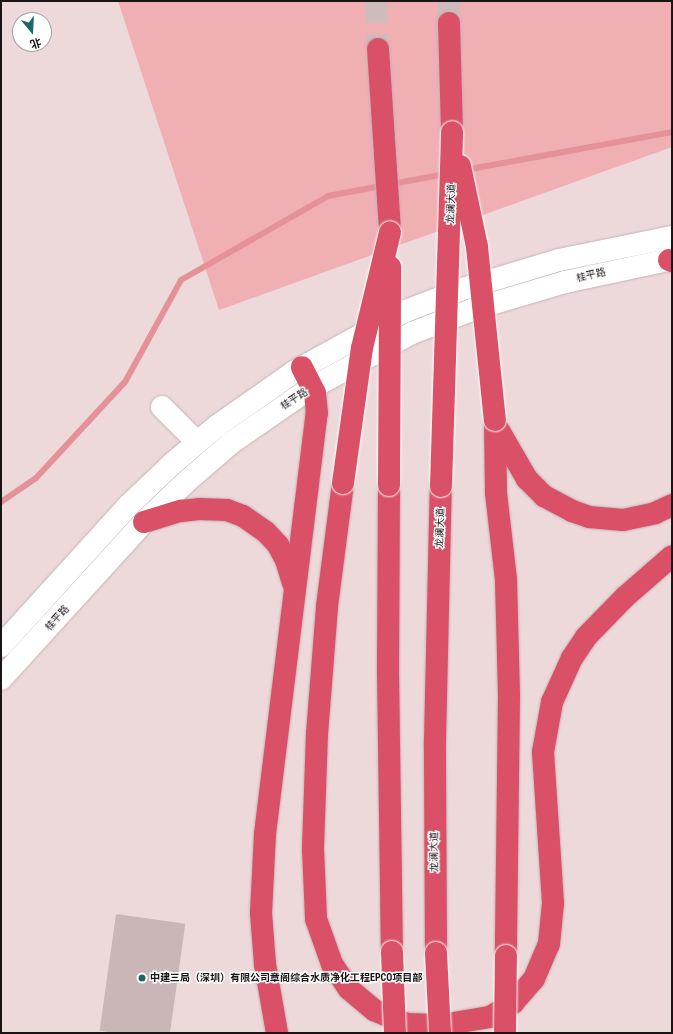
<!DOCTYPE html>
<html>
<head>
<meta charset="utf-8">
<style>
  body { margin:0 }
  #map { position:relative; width:673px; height:1034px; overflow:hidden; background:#eed9da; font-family:"Roboto Condensed","Noto Sans SC",sans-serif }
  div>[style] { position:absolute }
  .green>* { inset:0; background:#efafb3 }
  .stream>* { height:6px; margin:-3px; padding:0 3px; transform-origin:3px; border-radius:3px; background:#e49198 }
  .building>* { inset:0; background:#cab6b7; transform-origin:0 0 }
  .highway-tunnel>* { height:22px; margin-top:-11px; transform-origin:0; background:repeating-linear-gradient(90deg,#cebbbc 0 22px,transparent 0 33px) }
  .roads { filter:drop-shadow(0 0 1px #c6b2b3) drop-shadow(0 0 1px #c6b2b3) }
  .minor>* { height:22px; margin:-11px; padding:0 11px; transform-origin:11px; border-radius:11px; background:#fff }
  .highway>* { height:22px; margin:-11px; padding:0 11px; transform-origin:11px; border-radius:11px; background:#da5066 }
  .bridges { filter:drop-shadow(0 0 1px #fff) drop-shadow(0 0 1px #fff) }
  .highway-bridge>* { height:22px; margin:-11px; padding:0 11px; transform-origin:11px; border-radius:11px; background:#da5066 }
  .dots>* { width:11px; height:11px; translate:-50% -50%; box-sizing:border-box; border:2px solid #fff; border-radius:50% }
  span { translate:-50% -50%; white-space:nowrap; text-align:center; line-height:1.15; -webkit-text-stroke:3px #fff; paint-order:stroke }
  .street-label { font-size:10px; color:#1b1414 }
  .poi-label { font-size:10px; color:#1b1414; font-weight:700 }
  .left { translate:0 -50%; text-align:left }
  .frame { position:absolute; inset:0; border:2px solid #1b1414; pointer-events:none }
  .north { position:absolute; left:12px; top:12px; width:40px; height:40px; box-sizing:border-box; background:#fff; border:1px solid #a4a1a1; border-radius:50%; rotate:162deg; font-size:11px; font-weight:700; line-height:16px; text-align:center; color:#1b1414 }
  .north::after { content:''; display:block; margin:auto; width:14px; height:18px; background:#1b6867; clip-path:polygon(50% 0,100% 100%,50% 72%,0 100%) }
</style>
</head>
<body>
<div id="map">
  <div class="green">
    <i style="clip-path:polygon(118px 1px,672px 1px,672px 147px,219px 310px)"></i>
  </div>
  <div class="stream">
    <i style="left:465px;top:170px;width:210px;rotate:-10.4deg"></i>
    <i style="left:1px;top:502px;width:42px;rotate:-34.4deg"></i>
    <i style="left:36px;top:478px;width:131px;rotate:-47.2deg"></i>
    <i style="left:125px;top:382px;width:116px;rotate:-61.2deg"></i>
    <i style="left:181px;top:280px;width:169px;rotate:-29.7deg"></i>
    <i style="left:328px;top:196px;width:120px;rotate:-10.6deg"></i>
  </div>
  <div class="building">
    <i style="left:116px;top:914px;width:70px;height:118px;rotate:8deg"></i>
  </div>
  <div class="highway-tunnel">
    <i style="left:376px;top:1px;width:48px;rotate:87.6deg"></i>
    <i style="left:449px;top:1px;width:22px;rotate:90deg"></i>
  </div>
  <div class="roads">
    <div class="minor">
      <i style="left:162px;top:407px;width:49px;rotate:45deg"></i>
      <i style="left:1px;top:646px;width:189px;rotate:-47.8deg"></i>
      <i style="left:128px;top:506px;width:61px;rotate:-43.7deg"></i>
      <i style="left:172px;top:464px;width:59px;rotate:-40.2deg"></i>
      <i style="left:217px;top:426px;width:94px;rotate:-35deg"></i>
      <i style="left:294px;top:372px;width:124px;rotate:-28.8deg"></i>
      <i style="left:403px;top:312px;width:67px;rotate:-20.9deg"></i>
      <i style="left:466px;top:288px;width:97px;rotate:-16.8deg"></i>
      <i style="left:559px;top:260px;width:115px;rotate:-11.5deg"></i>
      <i style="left:1px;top:679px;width:212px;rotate:-47.7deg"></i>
      <i style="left:144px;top:522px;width:59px;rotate:-43.6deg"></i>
      <i style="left:187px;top:481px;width:58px;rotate:-40.8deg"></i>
      <i style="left:231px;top:443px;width:91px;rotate:-34.7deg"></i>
      <i style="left:306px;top:391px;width:121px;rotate:-28.7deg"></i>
      <i style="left:412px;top:333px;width:66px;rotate:-21.2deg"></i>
      <i style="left:474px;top:309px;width:95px;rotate:-16.5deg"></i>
      <i style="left:565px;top:282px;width:109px;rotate:-12.1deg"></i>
    </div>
    <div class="highway">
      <i style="left:449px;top:23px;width:109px;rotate:88.4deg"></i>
      <i style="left:378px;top:49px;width:183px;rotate:86.2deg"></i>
      <i style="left:669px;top:260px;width:3px;rotate:18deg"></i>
      <i style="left:495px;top:420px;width:73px;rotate:89.2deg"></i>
      <i style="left:496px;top:493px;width:88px;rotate:83.4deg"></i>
      <i style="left:506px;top:580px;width:116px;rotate:88.5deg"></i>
      <i style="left:509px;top:696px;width:260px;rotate:90.7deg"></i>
      <i style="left:498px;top:429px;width:58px;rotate:59.9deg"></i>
      <i style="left:527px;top:479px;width:24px;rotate:45deg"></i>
      <i style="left:544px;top:496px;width:32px;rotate:28deg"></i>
      <i style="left:572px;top:511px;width:18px;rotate:19deg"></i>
      <i style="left:589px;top:517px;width:34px;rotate:5deg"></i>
      <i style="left:623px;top:520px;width:33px;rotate:-12deg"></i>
      <i style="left:655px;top:513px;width:19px;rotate:-25deg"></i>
      <i style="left:343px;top:483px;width:125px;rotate:97.4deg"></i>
      <i style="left:327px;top:607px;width:126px;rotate:94.5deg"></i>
      <i style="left:317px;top:733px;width:116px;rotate:92deg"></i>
      <i style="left:313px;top:849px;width:70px;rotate:87.5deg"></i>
      <i style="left:316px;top:919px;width:48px;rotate:70.4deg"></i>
      <i style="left:332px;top:964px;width:30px;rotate:56deg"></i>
      <i style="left:349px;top:989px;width:33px;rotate:40deg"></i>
      <i style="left:374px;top:1010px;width:36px;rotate:23deg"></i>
      <i style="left:407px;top:1024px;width:35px;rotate:2deg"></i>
      <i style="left:442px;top:1025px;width:49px;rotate:-9.5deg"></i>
      <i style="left:490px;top:1017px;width:27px;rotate:-31deg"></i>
      <i style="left:513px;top:1003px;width:32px;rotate:-49deg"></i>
      <i style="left:534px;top:979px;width:38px;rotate:-67deg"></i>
      <i style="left:549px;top:944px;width:41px;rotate:-84.4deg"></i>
      <i style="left:553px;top:903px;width:151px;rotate:-93.8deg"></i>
      <i style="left:543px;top:752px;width:51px;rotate:-79.8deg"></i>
      <i style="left:552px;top:702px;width:48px;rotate:-65.6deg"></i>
      <i style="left:572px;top:658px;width:25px;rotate:-56deg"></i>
      <i style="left:586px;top:637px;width:56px;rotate:-45.7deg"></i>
      <i style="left:625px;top:597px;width:62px;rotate:-41.1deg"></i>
      <i style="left:389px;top:485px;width:186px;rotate:90.3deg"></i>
      <i style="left:388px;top:671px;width:281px;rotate:89.2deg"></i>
      <i style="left:144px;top:522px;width:39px;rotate:-17deg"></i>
      <i style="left:181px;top:511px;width:18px;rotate:-6deg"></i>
      <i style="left:199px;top:509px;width:28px;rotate:2deg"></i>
      <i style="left:227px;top:510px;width:17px;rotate:21deg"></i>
      <i style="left:243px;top:516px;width:28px;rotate:35deg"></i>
      <i style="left:266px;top:532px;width:18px;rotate:47deg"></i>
      <i style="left:278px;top:545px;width:17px;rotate:62deg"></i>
      <i style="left:286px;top:560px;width:24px;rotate:73deg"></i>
      <i style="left:436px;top:953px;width:212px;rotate:-90.3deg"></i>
      <i style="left:435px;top:741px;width:255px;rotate:-88.7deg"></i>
      <i style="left:277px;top:1033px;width:70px;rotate:-99.9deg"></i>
      <i style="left:265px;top:964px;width:51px;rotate:-94.5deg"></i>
      <i style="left:261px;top:913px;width:79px;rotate:-87.1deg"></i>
      <i style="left:265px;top:834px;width:424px;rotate:-83deg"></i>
      <i style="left:317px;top:413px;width:20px;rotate:-96deg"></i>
      <i style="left:315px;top:393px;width:29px;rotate:-117deg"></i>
    </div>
  </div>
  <div class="bridges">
    <div class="highway-bridge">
      <i style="left:460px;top:166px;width:83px;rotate:78.1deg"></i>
      <i style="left:477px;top:247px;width:174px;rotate:84.1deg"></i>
      <i style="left:343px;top:483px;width:136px;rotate:-82deg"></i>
      <i style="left:362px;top:348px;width:119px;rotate:-76.4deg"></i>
      <i style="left:389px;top:485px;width:218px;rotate:-89.7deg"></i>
      <i style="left:441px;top:486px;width:354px;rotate:-88.2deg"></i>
      <i style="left:392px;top:952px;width:81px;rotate:87.9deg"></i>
      <i style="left:436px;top:953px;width:80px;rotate:87.1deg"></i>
      <i style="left:505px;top:1033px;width:77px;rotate:-89.3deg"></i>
    </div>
  </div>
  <div class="dots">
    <i style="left:142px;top:978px;background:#1b6867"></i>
  </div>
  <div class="street-label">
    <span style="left:451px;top:204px;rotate:-88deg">龙澜大道</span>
    <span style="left:591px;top:275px;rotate:-13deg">桂平路</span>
    <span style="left:294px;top:399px;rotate:-33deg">桂平路</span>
    <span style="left:440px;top:528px;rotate:-88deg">龙澜大道</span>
    <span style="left:57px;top:618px;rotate:-48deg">桂平路</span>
    <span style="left:434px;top:852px;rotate:-90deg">龙澜大道</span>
  </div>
  <div class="poi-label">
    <span class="left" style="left:150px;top:978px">中建三局（深圳）有限公司章阁综合水质净化工程EPCO项目部</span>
  </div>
  <div class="frame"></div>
  <div class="north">北</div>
</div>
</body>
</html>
